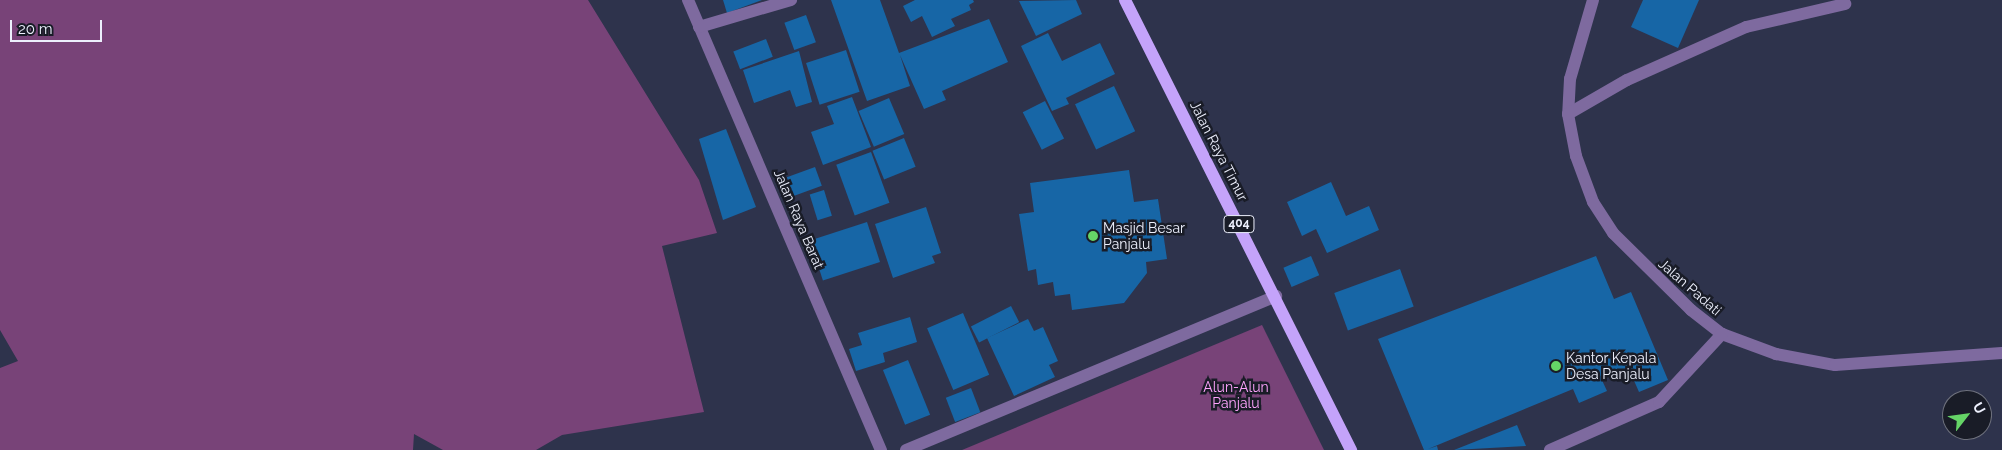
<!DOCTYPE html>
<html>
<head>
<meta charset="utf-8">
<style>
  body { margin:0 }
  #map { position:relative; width:2002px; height:450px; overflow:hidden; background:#2e334c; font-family:Raleway,sans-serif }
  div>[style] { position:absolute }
  .green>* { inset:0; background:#784378 }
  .building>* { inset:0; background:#1766a6; transform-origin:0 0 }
  .street>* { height:12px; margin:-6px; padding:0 6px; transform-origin:6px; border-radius:6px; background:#7e6a9f }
  .primary>* { height:12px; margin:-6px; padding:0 6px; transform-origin:6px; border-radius:6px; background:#c4a3fa }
  .dots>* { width:14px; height:14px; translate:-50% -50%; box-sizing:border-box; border:2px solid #191c27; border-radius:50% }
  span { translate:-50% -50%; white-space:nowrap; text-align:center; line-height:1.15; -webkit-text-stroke:5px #191c27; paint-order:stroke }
  .shield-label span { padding:1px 4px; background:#191c27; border:1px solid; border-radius:4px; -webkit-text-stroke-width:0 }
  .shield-label { font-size:12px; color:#edf0fd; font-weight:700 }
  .street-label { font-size:14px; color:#edf0fd }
  .poi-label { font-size:14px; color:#edf0fd }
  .left { translate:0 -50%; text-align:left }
  .park-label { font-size:14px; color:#ffa4fe }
  .north { position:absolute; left:1942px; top:390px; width:50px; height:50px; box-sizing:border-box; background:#191c27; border:1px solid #6e717d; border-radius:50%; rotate:60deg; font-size:14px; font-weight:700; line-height:20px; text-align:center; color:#edf0fd }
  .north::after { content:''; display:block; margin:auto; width:18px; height:22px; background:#65d467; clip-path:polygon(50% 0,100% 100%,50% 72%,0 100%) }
  .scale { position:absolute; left:10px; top:20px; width:92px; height:22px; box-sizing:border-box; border:2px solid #edf0fd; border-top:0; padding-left:6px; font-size:15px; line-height:18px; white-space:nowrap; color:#edf0fd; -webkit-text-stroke:4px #191c27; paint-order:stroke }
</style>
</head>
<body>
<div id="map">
  <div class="green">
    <i style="clip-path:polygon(0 0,588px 0,699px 180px,717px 233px,662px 246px,704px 412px,562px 435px,536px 450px,443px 450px,414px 434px,413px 450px,0 450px,0 368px,18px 361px,0 330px)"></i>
    <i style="clip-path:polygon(1262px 325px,1324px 450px,962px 450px)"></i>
  </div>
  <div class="building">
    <i style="clip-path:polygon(723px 0,762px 0,727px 13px)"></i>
    <i style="clip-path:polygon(831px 0,880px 0,899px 53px,989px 19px,1008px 62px,942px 91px,946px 100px,924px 109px,900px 55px,910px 86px,867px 101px)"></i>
    <i style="clip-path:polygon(915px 0,973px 0,974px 2px,969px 5px,971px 10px,951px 19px,955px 26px,932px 37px,922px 16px,911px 22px,903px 6px)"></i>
    <i style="clip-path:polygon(1076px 0,1082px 14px,1036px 36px,1019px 1px)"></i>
    <i style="clip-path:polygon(1643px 0,1699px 0,1678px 48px,1631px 27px)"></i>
    <i style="left:806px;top:15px;width:29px;height:23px;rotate:70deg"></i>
    <i style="clip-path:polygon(1048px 33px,1062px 61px,1100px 43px,1115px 74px,1066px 98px,1069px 104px,1052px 111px,1021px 46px)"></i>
    <i style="left:766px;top:39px;width:19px;height:35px;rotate:69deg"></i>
    <i style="left:846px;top:50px;width:44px;height:42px;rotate:72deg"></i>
    <i style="clip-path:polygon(799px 51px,812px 102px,796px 107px,790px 90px,754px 103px,743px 70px)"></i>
    <i style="left:1114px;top:86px;width:50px;height:43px;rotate:65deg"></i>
    <i style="clip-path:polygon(852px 97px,871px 147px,823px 165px,811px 132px,834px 124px,827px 106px)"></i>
    <i style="left:889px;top:98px;width:39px;height:33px;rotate:67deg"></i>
    <i style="left:1045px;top:101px;width:42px;height:25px;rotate:63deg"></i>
    <i style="clip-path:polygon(726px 129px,756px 207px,723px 220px,699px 139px)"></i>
    <i style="left:904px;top:138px;width:31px;height:34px;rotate:68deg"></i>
    <i style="left:871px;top:152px;width:54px;height:37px;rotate:70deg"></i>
    <i style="left:815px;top:167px;width:20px;height:30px;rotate:70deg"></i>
    <i style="clip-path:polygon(1129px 170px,1134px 202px,1158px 199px,1167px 259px,1146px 262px,1147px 273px,1124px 303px,1072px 310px,1070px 294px,1055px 296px,1053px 282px,1038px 285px,1036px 269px,1028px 271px,1019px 214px,1034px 212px,1030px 183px)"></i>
    <i style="clip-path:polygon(1331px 182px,1346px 216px,1369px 206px,1379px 230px,1327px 253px,1316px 229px,1302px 236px,1287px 202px)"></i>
    <i style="left:824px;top:190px;width:27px;height:15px;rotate:73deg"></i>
    <i style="clip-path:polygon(926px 207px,941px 253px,932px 256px,935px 263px,893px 278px,875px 224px)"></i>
    <i style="left:867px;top:222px;width:42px;height:60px;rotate:72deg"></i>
    <i style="left:1311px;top:256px;width:21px;height:30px;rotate:67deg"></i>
    <i style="clip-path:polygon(1596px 256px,1614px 299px,1631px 292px,1668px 380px,1639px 392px,1628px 367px,1601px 378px,1607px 391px,1579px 403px,1573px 389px,1428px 449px,1437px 446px,1438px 450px,1424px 450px,1378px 339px)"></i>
    <i style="left:1400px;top:269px;width:40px;height:70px;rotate:70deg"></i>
    <i style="left:1011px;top:306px;width:18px;height:45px;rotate:63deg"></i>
    <i style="left:963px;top:313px;width:67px;height:39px;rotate:67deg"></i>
    <i style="clip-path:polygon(910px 317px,917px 342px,883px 353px,885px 362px,856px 371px,849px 349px,862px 345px,858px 333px)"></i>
    <i style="clip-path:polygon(1028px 319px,1034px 331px,1043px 327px,1058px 361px,1049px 365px,1055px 377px,1014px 396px,987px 338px)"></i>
    <i style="left:908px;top:360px;width:59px;height:27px;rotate:68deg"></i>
    <i style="left:971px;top:388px;width:26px;height:27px;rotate:69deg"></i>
    <i style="clip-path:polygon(1517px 425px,1526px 446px,1454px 450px)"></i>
  </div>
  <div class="street">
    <i style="left:688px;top:0;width:490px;rotate:66.8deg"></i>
    <i style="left:1593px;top:0;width:82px;rotate:106.2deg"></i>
    <i style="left:1570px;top:79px;width:35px;rotate:93deg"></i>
    <i style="left:1568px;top:114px;width:43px;rotate:79.2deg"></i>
    <i style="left:1576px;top:156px;width:49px;rotate:69.7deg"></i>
    <i style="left:1593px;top:202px;width:37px;rotate:57deg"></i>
    <i style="left:1613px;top:233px;width:110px;rotate:44.6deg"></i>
    <i style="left:1691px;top:310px;width:39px;rotate:38deg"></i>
    <i style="left:1722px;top:334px;width:58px;rotate:20.3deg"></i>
    <i style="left:1776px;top:354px;width:60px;rotate:10.6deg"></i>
    <i style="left:1835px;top:365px;width:167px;rotate:-4.1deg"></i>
    <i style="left:699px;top:27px;width:96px;rotate:-16.4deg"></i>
    <i style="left:1568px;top:114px;width:68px;rotate:-30deg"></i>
    <i style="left:1627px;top:80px;width:130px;rotate:-24deg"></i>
    <i style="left:1746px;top:27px;width:102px;rotate:-13.1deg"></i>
    <i style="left:906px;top:450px;width:401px;rotate:-22.6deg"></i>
    <i style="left:1550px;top:450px;width:119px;rotate:-23.8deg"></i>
    <i style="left:1659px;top:402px;width:93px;rotate:-47.2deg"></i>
  </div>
  <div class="primary">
    <i style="left:1125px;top:0;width:504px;rotate:63.33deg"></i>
  </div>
  <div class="dots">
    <i style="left:1093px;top:236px;background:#65d467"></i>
    <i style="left:1556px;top:366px;background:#65d467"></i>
  </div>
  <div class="shield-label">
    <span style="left:1239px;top:224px">404</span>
  </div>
  <div class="street-label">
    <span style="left:1219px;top:151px;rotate:63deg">Jalan Raya Timur</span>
    <span style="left:799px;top:219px;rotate:67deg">Jalan Raya Barat</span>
    <span style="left:1690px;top:287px;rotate:41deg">Jalan Padati</span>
  </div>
  <div class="poi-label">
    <span class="left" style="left:1103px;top:236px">Masjid Besar<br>Panjalu</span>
    <span class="left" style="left:1566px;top:366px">Kantor Kepala<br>Desa Panjalu</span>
  </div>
  <div class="park-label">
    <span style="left:1236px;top:395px">Alun-Alun<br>Panjalu</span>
  </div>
  <div class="north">U</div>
  <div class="scale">20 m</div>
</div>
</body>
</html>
